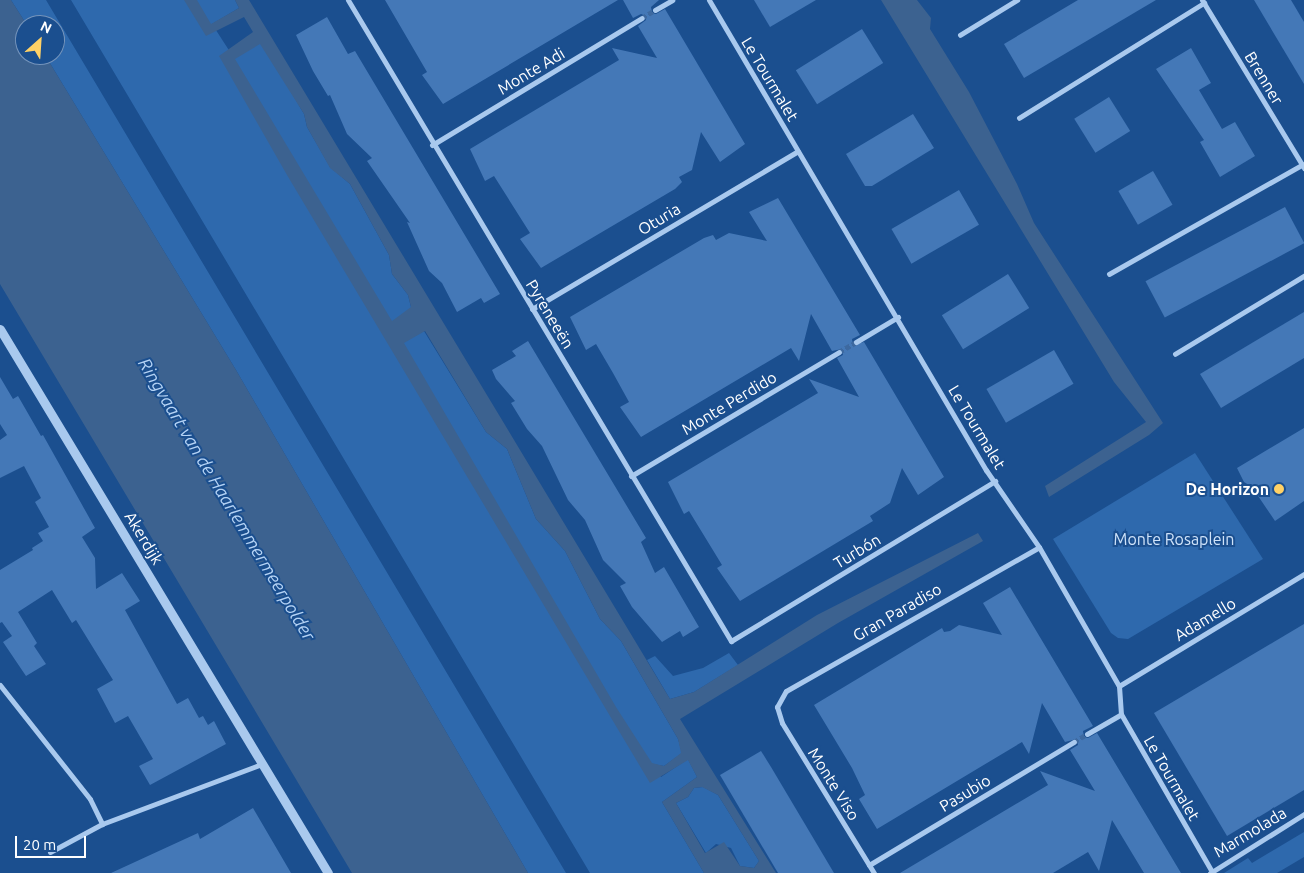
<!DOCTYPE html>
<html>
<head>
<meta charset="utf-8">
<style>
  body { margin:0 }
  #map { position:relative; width:1304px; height:873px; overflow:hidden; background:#1b4f8f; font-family:Ubuntu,sans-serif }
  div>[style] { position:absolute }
  .green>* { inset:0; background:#2e69ad }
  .water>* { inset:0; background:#3c6290 }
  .building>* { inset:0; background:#4478b7; transform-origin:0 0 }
  .minor-tunnel>* { height:5px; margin-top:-2.5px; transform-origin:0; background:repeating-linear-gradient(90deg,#3d69a0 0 5px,transparent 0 7.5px) }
  .pedestrian>* { height:4.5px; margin:-2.25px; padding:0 2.25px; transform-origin:2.25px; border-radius:2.25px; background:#a9c9ee }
  .minor>* { height:5px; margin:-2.5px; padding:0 2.5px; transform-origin:2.5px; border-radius:2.5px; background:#a9c9ee }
  .tertiary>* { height:9px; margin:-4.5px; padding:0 4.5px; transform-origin:4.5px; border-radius:4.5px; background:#a9c9ee }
  .dots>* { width:14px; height:14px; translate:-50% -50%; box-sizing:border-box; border:2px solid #1b4f8f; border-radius:50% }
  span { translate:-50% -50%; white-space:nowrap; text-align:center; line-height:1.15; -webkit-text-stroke:4px #1b4f8f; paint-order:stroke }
  .street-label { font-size:16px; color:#fff }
  .poi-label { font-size:16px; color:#fff; font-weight:700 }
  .right { translate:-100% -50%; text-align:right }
  .park-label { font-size:16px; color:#cfe3fa }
  .water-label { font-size:18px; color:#b5d3f5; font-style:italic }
  .north { position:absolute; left:15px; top:15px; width:50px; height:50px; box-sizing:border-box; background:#1b4f8f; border:1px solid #7695bc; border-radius:50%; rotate:26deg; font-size:14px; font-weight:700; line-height:20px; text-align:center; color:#fff }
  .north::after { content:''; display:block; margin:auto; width:18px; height:22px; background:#ffd166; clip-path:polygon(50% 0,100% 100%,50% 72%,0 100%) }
  .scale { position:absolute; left:15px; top:836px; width:71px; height:22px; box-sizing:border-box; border:2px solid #fff; border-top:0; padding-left:6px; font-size:15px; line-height:18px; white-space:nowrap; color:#fff; -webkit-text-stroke:4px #1b4f8f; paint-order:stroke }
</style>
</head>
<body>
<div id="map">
  <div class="green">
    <i style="clip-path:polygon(11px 0,46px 0,566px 873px,528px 873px,236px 370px,45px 55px,55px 55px,55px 25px,27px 25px)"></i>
    <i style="clip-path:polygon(71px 0,235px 0,239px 8px,212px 24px,234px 58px,260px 43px,269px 54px,304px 114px,307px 127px,330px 167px,350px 184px,389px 255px,392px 274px,408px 295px,411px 307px,404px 342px,424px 331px,486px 432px,507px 449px,536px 519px,565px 551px,600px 619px,621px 641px,678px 739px,682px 753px,664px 766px,652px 764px,661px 777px,688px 759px,697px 777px,662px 802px,704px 873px,590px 873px)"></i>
    <i style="clip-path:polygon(1195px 453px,1263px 559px,1128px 639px,1118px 638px,1111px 633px,1053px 539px)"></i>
    <i style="clip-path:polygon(729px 653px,738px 665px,694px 692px,670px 699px,647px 660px,655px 656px,673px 676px,703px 668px)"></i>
    <i style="clip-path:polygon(703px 787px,718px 795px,759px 861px,754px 868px,740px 866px,731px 848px,716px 844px,706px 853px,676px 803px,688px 797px,694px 788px)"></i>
    <i style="clip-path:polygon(1304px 832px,1304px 857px,1277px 873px,1224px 873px,1248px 858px,1252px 863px)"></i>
  </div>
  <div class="water">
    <i style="clip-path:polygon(0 0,11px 0,27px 25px,25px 55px,45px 55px,236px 370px,528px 873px,352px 873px,0 284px)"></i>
    <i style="clip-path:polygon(evenodd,184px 0,197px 0,211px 24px,239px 8px,235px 0,249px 0,670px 699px,694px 692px,817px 615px,978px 533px,983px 541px,838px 623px,680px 719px,776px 873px,704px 873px,662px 802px,697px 777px,688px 760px,650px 783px,287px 175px,219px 56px,253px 32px,244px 17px,206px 36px,184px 0,260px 44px,304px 114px,307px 127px,330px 168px,350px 184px,389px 255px,392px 274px,408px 295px,411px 307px,392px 321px,235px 59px,260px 44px,184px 0,425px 331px,486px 432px,507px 449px,536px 519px,565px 551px,600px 619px,621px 641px,678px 739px,681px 753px,664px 766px,652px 763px,616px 707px,404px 343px,425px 331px,184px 0,702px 787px,718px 795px,759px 861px,754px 868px,740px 866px,724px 842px,705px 853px,676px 803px,688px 797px,694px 788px,702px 787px)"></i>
    <i style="clip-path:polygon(881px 0,917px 0,931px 18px,930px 29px,969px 92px,1017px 184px,1034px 223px,1163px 423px,1149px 435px,1049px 497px,1045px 486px,1146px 422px,1114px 382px)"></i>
  </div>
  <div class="building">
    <i style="clip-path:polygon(385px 0,618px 0,443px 104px,422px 75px,427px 72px)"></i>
    <i style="clip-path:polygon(623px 0,659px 0,651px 7px,652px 13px,656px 14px,665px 9px,745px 144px,720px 162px,701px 132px,692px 170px,679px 177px,682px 182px,675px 189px,541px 268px,520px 239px,530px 233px,494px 176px,485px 181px,470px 149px,619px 60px,612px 48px,657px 58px,638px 26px,646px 20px,646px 16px,641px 14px,633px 18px)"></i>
    <i style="clip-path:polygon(754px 0,816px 0,770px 27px)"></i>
    <i style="clip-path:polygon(1078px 0,1156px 0,1024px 78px,1004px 44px)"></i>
    <i style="clip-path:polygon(1254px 0,1291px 0,1304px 22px,1304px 84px)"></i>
    <i style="clip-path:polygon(327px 17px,348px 54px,355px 51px,500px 294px,484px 303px,481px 298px,457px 312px,442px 283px,429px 271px,407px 222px,410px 223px,367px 161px,372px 158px,347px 134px,330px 95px,328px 96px,313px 71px,296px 35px)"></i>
    <i style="left:862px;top:29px;width:40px;height:78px;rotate:58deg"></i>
    <i style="clip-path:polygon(1191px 48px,1211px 83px,1199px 90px,1222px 129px,1235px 122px,1255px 156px,1220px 177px,1200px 142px,1204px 140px,1156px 69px)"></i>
    <i style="left:1109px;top:97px;width:40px;height:41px;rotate:58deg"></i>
    <i style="clip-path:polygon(913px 114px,934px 148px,872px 186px,865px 186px,846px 154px)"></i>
    <i style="left:1153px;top:171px;width:39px;height:40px;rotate:60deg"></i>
    <i style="left:959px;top:190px;width:40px;height:78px;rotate:60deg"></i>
    <i style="clip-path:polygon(778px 198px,860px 335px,852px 339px,853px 345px,864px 342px,944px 477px,918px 495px,902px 468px,890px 503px,870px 516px,873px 521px,740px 601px,717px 568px,722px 565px,689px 511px,684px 514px,668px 482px,818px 393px,809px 379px,859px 397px,837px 358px,843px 355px,842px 349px,832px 351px,811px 314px,799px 361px,791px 348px,641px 437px,620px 407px,629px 402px,613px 373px,596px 344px,586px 350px,570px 317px,704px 238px,713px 235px,716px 240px,729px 233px,767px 241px,749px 212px)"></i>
    <i style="left:1285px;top:207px;width:41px;height:158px;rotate:62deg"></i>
    <i style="left:1008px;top:274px;width:40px;height:78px;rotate:58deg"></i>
    <i style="clip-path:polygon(1304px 312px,1304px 358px,1221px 408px,1200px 374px)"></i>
    <i style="clip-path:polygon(528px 341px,646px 538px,641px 542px,655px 573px,664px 567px,699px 627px,683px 637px,680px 631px,662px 642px,632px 607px,620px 586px,626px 583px,603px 560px,585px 520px,568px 500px,542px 446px,527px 429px,511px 403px,515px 401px,496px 379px,492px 370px,516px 356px,512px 351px)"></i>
    <i style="left:1054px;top:350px;width:39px;height:78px;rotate:60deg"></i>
    <i style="clip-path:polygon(0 377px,13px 399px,18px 396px,41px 436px,43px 435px,95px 528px,82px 537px,95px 558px,96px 589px,122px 573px,140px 601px,125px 610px,177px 704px,188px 698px,199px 718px,203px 716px,208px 725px,214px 721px,226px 744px,150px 785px,139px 766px,153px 759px,128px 716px,115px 723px,97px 689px,113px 680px,76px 620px,72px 623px,52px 590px,18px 612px,37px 643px,34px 646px,46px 664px,26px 676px,3px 642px,12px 636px,2px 622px,0 623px,0 570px,33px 550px,32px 548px,43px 541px,38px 533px,49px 527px,35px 502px,41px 498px,24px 466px,0 478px,0 440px,7px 435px,0 424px)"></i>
    <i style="clip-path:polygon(1304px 428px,1304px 501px,1275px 521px,1252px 487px,1244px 482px,1237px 468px)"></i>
    <i style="clip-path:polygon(1010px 587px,1093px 726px,1083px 731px,1084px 737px,1088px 738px,1097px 733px,1181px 873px,1144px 873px,1112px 820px,1099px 871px,1088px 852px,1053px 873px,900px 873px,1048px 785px,1040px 771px,1095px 791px,1070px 750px,1078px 745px,1077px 739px,1065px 742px,1042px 703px,1029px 754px,1022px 742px,877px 829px,859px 799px,865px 795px,852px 768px,814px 705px,942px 628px,944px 632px,950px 631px,959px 625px,1002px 635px,983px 603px)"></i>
    <i style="clip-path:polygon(1304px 624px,1304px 790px,1227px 836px,1154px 713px)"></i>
    <i style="clip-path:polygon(761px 751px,771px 767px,834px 873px,778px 873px,743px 814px,720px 775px)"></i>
    <i style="clip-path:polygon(253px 808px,291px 873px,111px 873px,198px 833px,200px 839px)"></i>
  </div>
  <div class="minor-tunnel">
    <i style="left:642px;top:18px;width:15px;rotate:-32deg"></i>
    <i style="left:839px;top:352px;width:20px;rotate:-30deg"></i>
    <i style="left:1074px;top:742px;width:15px;rotate:-32deg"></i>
  </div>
  <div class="pedestrian">
    <i style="left:960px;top:35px;width:67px;rotate:-31.6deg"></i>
    <i style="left:1019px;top:118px;width:218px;rotate:-31.9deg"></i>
    <i style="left:1109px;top:274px;width:222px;rotate:-29.5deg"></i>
    <i style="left:1175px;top:354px;width:151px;rotate:-31.2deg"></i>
  </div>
  <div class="minor">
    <i style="left:348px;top:0;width:747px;rotate:59.14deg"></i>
    <i style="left:731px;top:641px;width:309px;rotate:-31.2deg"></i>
    <i style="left:709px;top:0;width:546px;rotate:59.49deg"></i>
    <i style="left:986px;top:470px;width:93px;rotate:55.5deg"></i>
    <i style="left:1039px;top:547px;width:160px;rotate:60.1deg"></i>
    <i style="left:1119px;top:686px;width:28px;rotate:86deg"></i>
    <i style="left:1121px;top:714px;width:180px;rotate:60deg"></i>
    <i style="left:1202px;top:0;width:197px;rotate:58.7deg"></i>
    <i style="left:655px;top:10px;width:20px;rotate:-30deg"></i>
    <i style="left:432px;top:145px;width:245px;rotate:-31.2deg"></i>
    <i style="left:532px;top:309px;width:309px;rotate:-30.7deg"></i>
    <i style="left:856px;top:342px;width:49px;rotate:-30.8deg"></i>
    <i style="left:631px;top:476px;width:242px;rotate:-30.8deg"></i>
    <i style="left:0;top:685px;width:145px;rotate:51.7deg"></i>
    <i style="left:90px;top:799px;width:28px;rotate:64deg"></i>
    <i style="left:1119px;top:686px;width:216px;rotate:-31.2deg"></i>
    <i style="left:1087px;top:734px;width:39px;rotate:-30deg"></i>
    <i style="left:50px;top:852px;width:59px;rotate:-28.3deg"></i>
    <i style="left:102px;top:824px;width:171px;rotate:-20.6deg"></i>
    <i style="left:869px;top:865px;width:239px;rotate:-31deg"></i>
    <i style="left:874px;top:873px;width:176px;rotate:-121.5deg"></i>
    <i style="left:782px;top:723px;width:17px;rotate:-107deg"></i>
    <i style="left:777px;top:707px;width:18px;rotate:-61deg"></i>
    <i style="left:786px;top:691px;width:291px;rotate:-29.6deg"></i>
    <i style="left:1210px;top:873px;width:111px;rotate:-32.1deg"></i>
  </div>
  <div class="tertiary">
    <i style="left:0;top:329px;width:635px;rotate:58.91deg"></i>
  </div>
  <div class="dots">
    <i style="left:1279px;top:489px;background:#ffd166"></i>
  </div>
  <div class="street-label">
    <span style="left:531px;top:71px;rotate:-31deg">Monte Adi</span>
    <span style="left:1264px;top:78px;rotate:59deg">Brenner</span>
    <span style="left:770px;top:79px;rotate:59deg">Le Tourmalet</span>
    <span style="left:659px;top:219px;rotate:-31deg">Oturia</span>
    <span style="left:550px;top:314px;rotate:59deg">Pyreneeën</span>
    <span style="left:729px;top:403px;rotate:-31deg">Monte Perdido</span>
    <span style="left:977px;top:427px;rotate:59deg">Le Tourmalet</span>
    <span style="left:144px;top:538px;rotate:59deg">Akerdijk</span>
    <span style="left:857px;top:551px;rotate:-31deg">Turbón</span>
    <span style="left:897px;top:612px;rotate:-30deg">Gran Paradiso</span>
    <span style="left:1205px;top:619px;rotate:-31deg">Adamello</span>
    <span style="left:1172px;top:778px;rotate:60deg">Le Tourmalet</span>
    <span style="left:834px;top:784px;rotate:58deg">Monte Viso</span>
    <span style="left:965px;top:793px;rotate:-31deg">Pasubio</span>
    <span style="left:1250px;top:832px;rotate:-31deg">Marmolada</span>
  </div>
  <div class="poi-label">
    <span class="right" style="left:1269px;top:489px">De Horizon</span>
  </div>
  <div class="park-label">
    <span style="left:1174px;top:539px">Monte Rosaplein</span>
  </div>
  <div class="water-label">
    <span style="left:227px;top:499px;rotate:59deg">Ringvaart van de Haarlemmermeerpolder</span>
  </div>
  <div class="north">N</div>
  <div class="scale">20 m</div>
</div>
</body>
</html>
